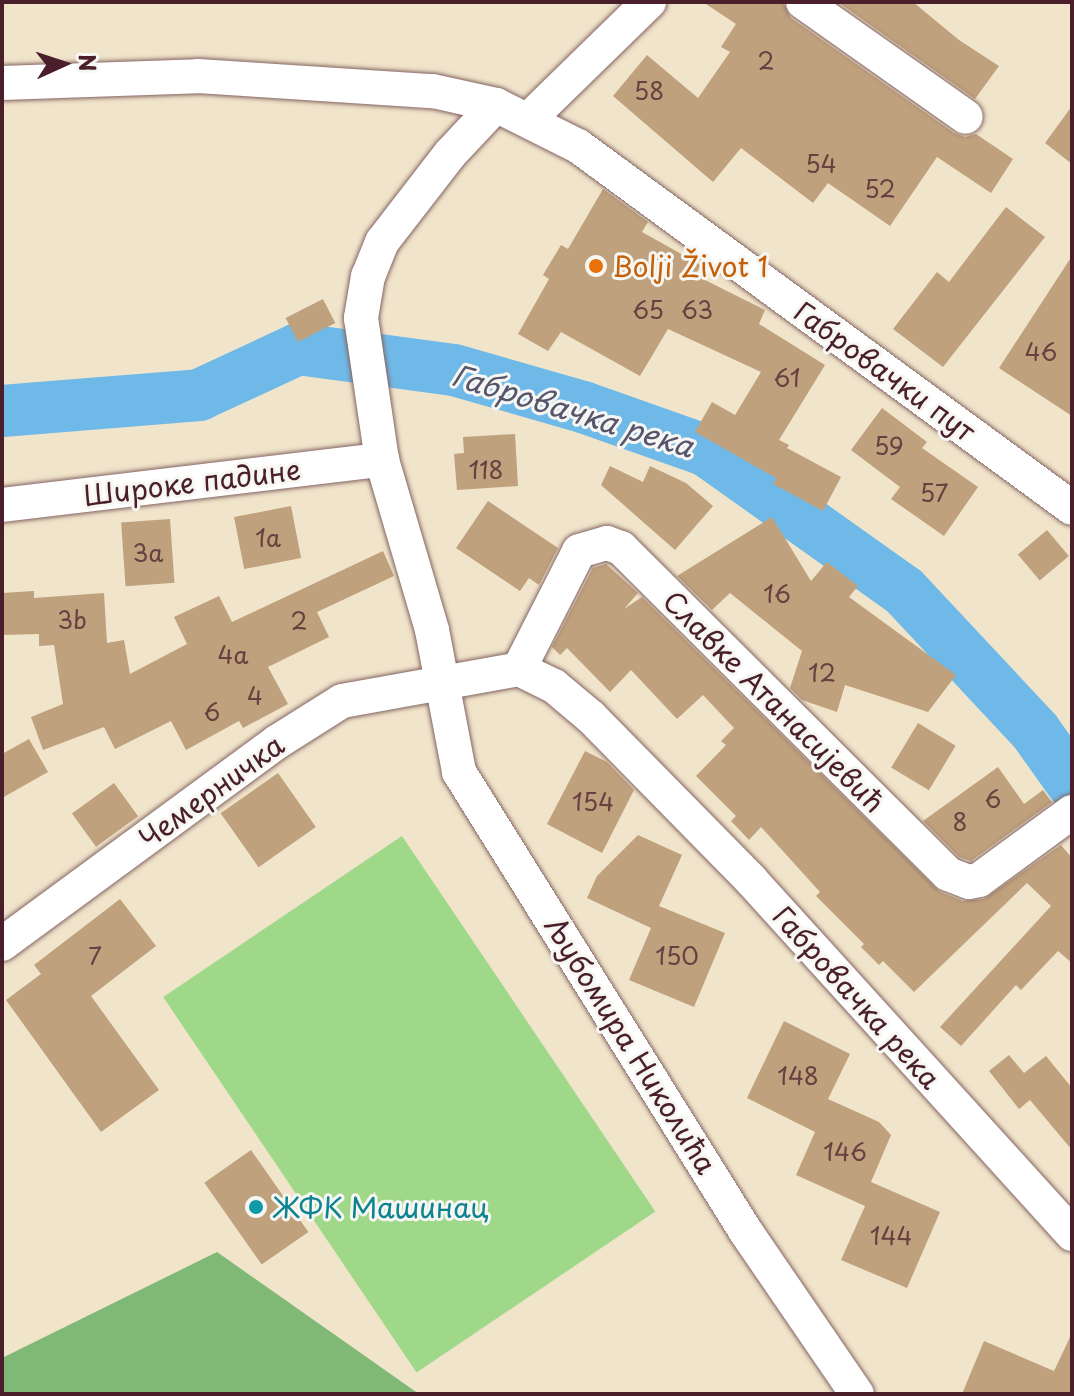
<!DOCTYPE html>
<html>
<head>
<meta charset="utf-8">
<style>
  body { margin:0 }
  #map { position:relative; width:1074px; height:1396px; overflow:hidden; background:#f0e4ca; font-family:"Playpen Sans",sans-serif }
  div>[style] { position:absolute }
  .green>* { inset:0; background:#a0d88a; transform-origin:0 0 }
  .forest>* { inset:0; background:#80b876 }
  .river>* { height:52px; margin:-26px; padding:0 26px; transform-origin:26px; border-radius:26px; background:#6fb9e8 }
  .building>* { inset:0; background:#bfa17d; transform-origin:0 0 }
  .roads { filter:drop-shadow(0 0 2px #846463) drop-shadow(0 0 2px #846463) }
  .minor>* { height:34px; margin:-17px; padding:0 17px; transform-origin:17px; border-radius:17px; background:#fff }
  .dots>* { width:22px; height:22px; translate:-50% -50%; box-sizing:border-box; border:4px solid #f6f6f2; border-radius:50% }
  span { translate:-50% -50%; white-space:nowrap; text-align:center; line-height:1.15; -webkit-text-stroke:6px #f6f6f2; paint-order:stroke }
  .number-label { font-size:24px; color:#674040 }
  .number-label span { -webkit-text-stroke-width:0 }
  .food-label { font-size:28px; color:#c56008 }
  .left { translate:0 -50%; text-align:left }
  .street-label { font-size:28px; color:#4a1f2b }
  .culture-label { font-size:28px; color:#0d838f }
  .water-label { font-size:30px; color:#57556d; font-style:italic }
  .frame { position:absolute; inset:0; border:4px solid #4a1f2b; pointer-events:none }
  .north { position:absolute; left:24px; top:24px; width:80px; height:80px; -webkit-text-stroke:6px #f6f6f2; paint-order:stroke; rotate:87deg; font-size:22px; font-weight:700; line-height:32px; text-align:center; color:#4a1f2b }
  .north::after { content:''; display:block; margin:auto; width:28px; height:36px; background:#4a1f2b; clip-path:polygon(50% 0,100% 100%,50% 72%,0 100%) }
</style>
</head>
<body>
<div id="map">
  <div class="green">
    <i style="left:402px;top:836px;width:453px;height:288px;rotate:56deg"></i>
  </div>
  <div class="forest">
    <i style="clip-path:polygon(217px 1252px,419px 1394px,2px 1394px,2px 1358px)"></i>
  </div>
  <div class="river">
    <i style="left:2px;top:411px;width:198px;rotate:-4.6deg"></i>
    <i style="left:199px;top:395px;width:109px;rotate:-24.9deg"></i>
    <i style="left:298px;top:349px;width:157px;rotate:7.7deg"></i>
    <i style="left:454px;top:370px;width:134px;rotate:16deg"></i>
    <i style="left:583px;top:407px;width:132px;rotate:19.5deg"></i>
    <i style="left:707px;top:451px;width:242px;rotate:35.4deg"></i>
    <i style="left:904px;top:591px;width:192px;rotate:46.9deg"></i>
    <i style="left:1035px;top:731px;width:64px;rotate:54.6deg"></i>
  </div>
  <div class="building">
    <i style="clip-path:polygon(703px 2px,783px 2px,791px 18px,954px 133px,965px 137px,976px 134px,1013px 159px,991px 193px,937px 157px,890px 226px,828px 183px,813px 203px,741px 148px,713px 182px,613px 96px,647px 55px,698px 98px,730px 52px,721px 47px,736px 24px)"></i>
    <i style="clip-path:polygon(838px 2px,913px 2px,959px 40px,999px 66px,975px 99px)"></i>
    <i style="clip-path:polygon(1072px 106px,1072px 164px,1045px 143px)"></i>
    <i style="clip-path:polygon(603px 189px,648px 222px,642px 232px,701px 265px,695px 275px,765px 310px,759px 324px,825px 365px,779px 440px,789px 445px,787px 448px,841px 477px,823px 511px,773px 484px,776px 478px,695px 432px,712px 402px,735px 415px,761px 372px,668px 329px,640px 376px,561px 332px,548px 351px,518px 334px,549px 279px,543px 275px,561px 245px,568px 249px)"></i>
    <i style="clip-path:polygon(1006px 207px,1045px 237px,943px 367px,893px 329px,937px 272px,949px 282px)"></i>
    <i style="clip-path:polygon(1072px 256px,1072px 416px,999px 368px)"></i>
    <i style="left:323px;top:299px;width:27px;height:42px;rotate:63deg"></i>
    <i style="clip-path:polygon(882px 408px,927px 442px,922px 448px,978px 487px,944px 536px,891px 499px,900px 487px,851px 450px)"></i>
    <i style="clip-path:polygon(515px 434px,518px 486px,457px 490px,454px 454px,464px 453px,463px 437px)"></i>
    <i style="clip-path:polygon(610px 466px,643px 482px,650px 466px,686px 483px,713px 506px,675px 550px,601px 485px)"></i>
    <i style="clip-path:polygon(488px 501px,558px 548px,539px 585px,529px 578px,520px 591px,456px 548px)"></i>
    <i style="left:291px;top:506px;width:53px;height:58px;rotate:79deg"></i>
    <i style="clip-path:polygon(772px 517px,811px 581px,827px 562px,858px 586px,849px 597px,956px 675px,928px 712px,845px 685px,837px 712px,802px 700px,790px 688px,802px 651px,730px 593px,712px 610px,677px 576px)"></i>
    <i style="left:170px;top:519px;width:64px;height:49px;rotate:86deg"></i>
    <i style="left:1047px;top:530px;width:34px;height:38px;rotate:50deg"></i>
    <i style="clip-path:polygon(383px 551px,394px 576px,317px 612px,329px 637px,268px 667px,288px 704px,243px 728px,239px 721px,186px 750px,171px 721px,115px 749px,104px 727px,43px 750px,31px 717px,63px 704px,54px 645px,39px 646px,39px 634px,2px 635px,2px 593px,34px 591px,34px 598px,104px 593px,107px 643px,124px 640px,130px 674px,187px 644px,174px 617px,219px 596px,232px 622px)"></i>
    <i style="clip-path:polygon(606px 564px,638px 593px,624px 609px,642px 597px,940px 892px,963px 901px,984px 899px,1061px 845px,1072px 858px,1072px 963px,1058px 951px,1021px 990px,1016px 985px,961px 1046px,940px 1027px,1051px 906px,1027px 883px,914px 992px,883px 961px,879px 965px,861px 947px,864px 944px,816px 896px,820px 892px,761px 827px,749px 840px,731px 821px,736px 816px,696px 776px,726px 745px,721px 741px,734px 728px,703px 695px,677px 719px,631px 670px,610px 692px,567px 648px,560px 655px,552px 647px,593px 568px)"></i>
    <i style="left:918px;top:723px;width:44px;height:52px;rotate:31deg"></i>
    <i style="clip-path:polygon(29px 739px,48px 772px,2px 798px,2px 754px)"></i>
    <i style="clip-path:polygon(585px 751px,607px 762px,634px 790px,602px 853px,547px 824px)"></i>
    <i style="clip-path:polygon(998px 767px,1024px 804px,1043px 790px,1052px 802px,971px 861px,959px 857px,923px 821px)"></i>
    <i style="left:278px;top:773px;width:66px;height:70px;rotate:55deg"></i>
    <i style="left:114px;top:783px;width:41px;height:52px;rotate:54deg"></i>
    <i style="clip-path:polygon(638px 835px,682px 855px,659px 906px,725px 933px,694px 1007px,629px 980px,651px 928px,587px 898px,597px 876px)"></i>
    <i style="clip-path:polygon(120px 899px,156px 946px,91px 996px,159px 1090px,101px 1132px,6px 1000px,41px 974px,34px 965px)"></i>
    <i style="clip-path:polygon(784px 1021px,850px 1054px,828px 1099px,879px 1122px,891px 1135px,871px 1182px,940px 1212px,907px 1288px,841px 1260px,865px 1206px,796px 1175px,815px 1132px,747px 1098px)"></i>
    <i style="clip-path:polygon(1009px 1055px,1024px 1073px,1046px 1056px,1072px 1088px,1072px 1150px,1030px 1100px,1019px 1109px,989px 1071px)"></i>
    <i style="left:251px;top:1150px;width:100px;height:57px;rotate:55deg"></i>
    <i style="clip-path:polygon(1072px 1333px,1072px 1394px,962px 1394px,984px 1341px,1054px 1371px)"></i>
  </div>
  <div class="roads">
    <div class="minor">
      <i style="left:803px;top:2px;width:199px;rotate:35.2deg"></i>
      <i style="left:2px;top:83px;width:196px;rotate:-2deg"></i>
      <i style="left:198px;top:76px;width:235px;rotate:3.7deg"></i>
      <i style="left:433px;top:91px;width:65px;rotate:12.5deg"></i>
      <i style="left:496px;top:105px;width:92px;rotate:26.6deg"></i>
      <i style="left:578px;top:146px;width:612px;rotate:36.23deg"></i>
      <i style="left:496px;top:105px;width:67px;rotate:133.2deg"></i>
      <i style="left:450px;top:154px;width:111px;rotate:127.7deg"></i>
      <i style="left:382px;top:242px;width:37px;rotate:112deg"></i>
      <i style="left:368px;top:276px;width:43px;rotate:99.5deg"></i>
      <i style="left:361px;top:318px;width:144px;rotate:81.6deg"></i>
      <i style="left:382px;top:460px;width:177px;rotate:73.6deg"></i>
      <i style="left:432px;top:630px;width:145px;rotate:79.2deg"></i>
      <i style="left:459px;top:772px;width:542px;rotate:58.04deg"></i>
      <i style="left:746px;top:1232px;width:196px;rotate:55.6deg"></i>
      <i style="left:529px;top:119px;width:168px;rotate:-44.3deg"></i>
      <i style="left:2px;top:505px;width:383px;rotate:-6.8deg"></i>
      <i style="left:519px;top:669px;width:132px;rotate:-63deg"></i>
      <i style="left:579px;top:551px;width:29px;rotate:-16deg"></i>
      <i style="left:607px;top:543px;width:15px;rotate:20deg"></i>
      <i style="left:621px;top:548px;width:462px;rotate:44.9deg"></i>
      <i style="left:948px;top:874px;width:22px;rotate:21deg"></i>
      <i style="left:969px;top:882px;width:10px;rotate:-11deg"></i>
      <i style="left:979px;top:880px;width:115px;rotate:-36.2deg"></i>
      <i style="left:2px;top:944px;width:341px;rotate:-36.3deg"></i>
      <i style="left:277px;top:742px;width:77px;rotate:-32.2deg"></i>
      <i style="left:342px;top:701px;width:180px;rotate:-10.2deg"></i>
      <i style="left:519px;top:669px;width:39px;rotate:26deg"></i>
      <i style="left:554px;top:686px;width:48px;rotate:40deg"></i>
      <i style="left:591px;top:717px;width:228px;rotate:45.5deg"></i>
      <i style="left:751px;top:880px;width:478px;rotate:47.8deg"></i>
    </div>
  </div>
  <div class="dots">
    <i style="left:596px;top:266px;background:#e8710a"></i>
    <i style="left:256px;top:1207px;background:#0f9aa8"></i>
  </div>
  <div class="number-label">
    <span style="left:766px;top:61px">2</span>
    <span style="left:649px;top:91px">58</span>
    <span style="left:821px;top:164px">54</span>
    <span style="left:880px;top:189px">52</span>
    <span style="left:648px;top:310px">65</span>
    <span style="left:697px;top:310px">63</span>
    <span style="left:1041px;top:352px">46</span>
    <span style="left:787px;top:378px">61</span>
    <span style="left:889px;top:446px">59</span>
    <span style="left:486px;top:470px">118</span>
    <span style="left:934px;top:493px">57</span>
    <span style="left:268px;top:538px">1a</span>
    <span style="left:148px;top:553px">3a</span>
    <span style="left:777px;top:594px">16</span>
    <span style="left:72px;top:620px">3b</span>
    <span style="left:299px;top:621px">2</span>
    <span style="left:233px;top:655px">4a</span>
    <span style="left:822px;top:673px">12</span>
    <span style="left:255px;top:696px">4</span>
    <span style="left:212px;top:712px">6</span>
    <span style="left:993px;top:799px">6</span>
    <span style="left:593px;top:802px">154</span>
    <span style="left:960px;top:822px">8</span>
    <span style="left:95px;top:956px">7</span>
    <span style="left:677px;top:956px">150</span>
    <span style="left:798px;top:1076px">148</span>
    <span style="left:845px;top:1152px">146</span>
    <span style="left:891px;top:1236px">144</span>
  </div>
  <div class="food-label">
    <span class="left" style="left:612px;top:266px">Bolji Život 1</span>
  </div>
  <div class="street-label">
    <span style="left:885px;top:371px;rotate:36deg">Габровачки пут</span>
    <span style="left:192px;top:482px;rotate:-7deg">Широке падине</span>
    <span style="left:774px;top:701px;rotate:45deg">Славке Атанасијевић</span>
    <span style="left:211px;top:791px;rotate:-36deg">Чемерничка</span>
    <span style="left:857px;top:997px;rotate:48deg">Габровачка река</span>
    <span style="left:631px;top:1045px;rotate:58deg">Љубомира Николића</span>
  </div>
  <div class="culture-label">
    <span class="left" style="left:272px;top:1207px">ЖФК Машинац</span>
  </div>
  <div class="water-label">
    <span style="left:573px;top:410px;rotate:17deg">Габровачка река</span>
  </div>
  <div class="frame"></div>
  <div class="north">N</div>
</div>
</body>
</html>
